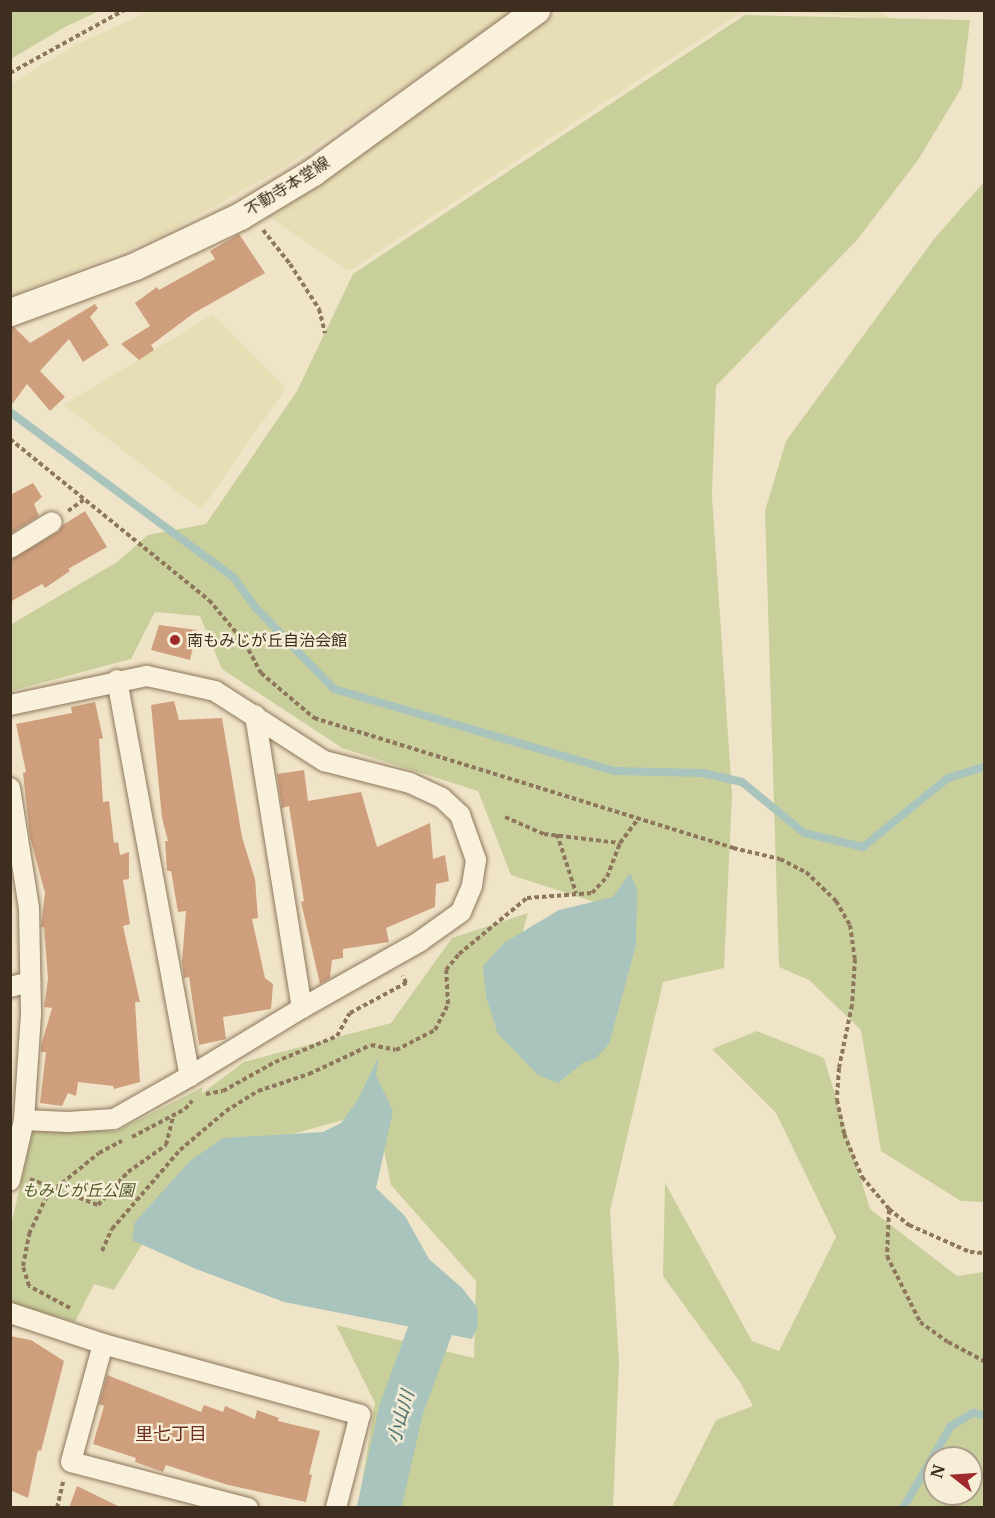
<!DOCTYPE html>
<html>
<head>
<meta charset="utf-8">
<style>
  body { margin:0 }
  #map { position:relative; width:995px; height:1518px; overflow:hidden; background:#f0e4c8; font-family:Merriweather,"Noto Sans JP",serif }
  div>[style] { position:absolute }
  .farmland>* { inset:0; background:#e6deb5 }
  .green>* { inset:0; background:#c9cf9b }
  .water>* { inset:0; background:#a9c4bc }
  .stream>* { height:8px; margin:-4px; padding:0 4px; transform-origin:4px; border-radius:4px; background:#a9c4bc }
  .river>* { height:44px; margin:-22px; padding:0 22px; transform-origin:22px; border-radius:22px; background:#a9c4bc }
  .building>* { inset:0; background:#cf9f7d }
  .path>* { height:4px; margin-top:-2px; transform-origin:0; background:repeating-linear-gradient(90deg,#8d765c 0 4.5px,transparent 0 7.5px) }
  .roads { filter:drop-shadow(0 0 2px #8d765c) drop-shadow(0 0 2px #8d765c) }
  .minor>* { height:20px; margin:-10px; padding:0 10px; transform-origin:10px; border-radius:10px; background:#faf1dc }
  .secondary>* { height:27px; margin:-13.5px; padding:0 13.5px; transform-origin:13.5px; border-radius:13.5px; background:#faf1dc }
  .dots>* { width:16px; height:16px; translate:-50% -50%; box-sizing:border-box; border:3px solid #f7eed8; border-radius:50% }
  span { translate:-50% -50%; white-space:nowrap; text-align:center; line-height:1.15; -webkit-text-stroke:4.5px #f7eed8; paint-order:stroke }
  .street-label { font-size:16px; color:#3d2e20 }
  .poi-label { font-size:16px; color:#3d2e20 }
  .left { translate:0 -50%; text-align:left }
  .park-label { font-size:16px; color:#4d5a26; font-style:italic }
  .water-label { font-size:18px; color:#2f5d5a; font-style:italic }
  .neighbourhood-label { font-size:18px; color:#6b2e1e }
  .frame { position:absolute; inset:0; border:12px solid #3d2e20; pointer-events:none }
  .north { position:absolute; left:923px; top:1446px; width:60px; height:60px; box-sizing:border-box; background:#f7eed8; border:2px solid #ada18e; border-radius:50%; rotate:287deg; font-size:16px; font-weight:700; line-height:24px; text-align:center; color:#3d2e20 }
  .north::after { content:''; display:block; margin:auto; width:21px; height:27px; background:#9e2a2b; clip-path:polygon(50% 0,100% 100%,50% 72%,0 100%) }
</style>
</head>
<body>
<div id="map">
  <div class="farmland">
    <i style="clip-path:polygon(150px 11px,515px 11px,286px 166px,161px 236px,11px 296px,11px 84px,73px 46px)"></i>
    <i style="clip-path:polygon(560px 11px,743px 11px,349px 271px,267px 215px)"></i>
    <i style="clip-path:polygon(782px 11px,877px 11px,892px 19px)"></i>
    <i style="clip-path:polygon(213px 314px,286px 388px,201px 510px,64px 405px)"></i>
  </div>
  <div class="green">
    <i style="clip-path:polygon(11px 10px,99px 10px,99px 11px,63px 28px,11px 59px)"></i>
    <i style="clip-path:polygon(745px 15px,970px 20px,962px 87px,918px 160px,857px 240px,716px 386px,712px 496px,732px 795px,724px 968px,663px 982px,610px 1211px,619px 1362px,613px 1507px,358px 1507px,375px 1403px,336px 1325px,474px 1358px,476px 1281px,391px 1185px,376px 1111px,223px 1153px,156px 1222px,114px 1290px,94px 1284px,75px 1322px,11px 1303px,11px 1225px,33px 1131px,117px 1131px,203px 1087px,201px 1094px,244px 1062px,391px 1023px,452px 938px,528px 913px,508px 984px,625px 912px,511px 875px,478px 791px,342px 748px,222px 669px,200px 616px,155px 612px,131px 659px,11px 691px,10px 625px,117px 562px,148px 535px,206px 524px,297px 391px,353px 274px)"></i>
    <i style="clip-path:polygon(984px 182px,984px 1202px,961px 1201px,881px 1151px,861px 1030px,809px 980px,779px 967px,765px 511px,786px 441px,934px 239px)"></i>
    <i style="clip-path:polygon(evenodd,757px 1031px,824px 1058px,870px 1209px,957px 1276px,984px 1272px,984px 1507px,672px 1507px,716px 1420px,753px 1406px,740px 1382px,663px 1276px,665px 1183px,752px 1341px,779px 1351px,836px 1237px,776px 1113px,712px 1049px,757px 1031px,935px 1458px,971px 1458px,971px 1494px,935px 1494px,935px 1458px)"></i>
  </div>
  <div class="water">
    <i style="clip-path:polygon(630px 873px,637px 889px,636px 945px,609px 1044px,595px 1059px,584px 1062px,558px 1083px,538px 1075px,498px 1034px,486px 997px,483px 966px,504px 943px,559px 910px,613px 897px)"></i>
    <i style="clip-path:polygon(379px 1056px,376px 1075px,393px 1111px,376px 1188px,405px 1216px,429px 1259px,462px 1288px,477px 1307px,478px 1325px,472px 1339px,284px 1302px,196px 1269px,132px 1240px,135px 1222px,190px 1161px,223px 1138px,323px 1132px,341px 1123px,357px 1101px)"></i>
  </div>
  <div class="stream">
    <i style="left:10px;top:412px;width:279px;rotate:36.5deg"></i>
    <i style="left:234px;top:578px;width:37px;rotate:54deg"></i>
    <i style="left:256px;top:608px;width:112px;rotate:46.1deg"></i>
    <i style="left:334px;top:689px;width:293px;rotate:16.3deg"></i>
    <i style="left:615px;top:771px;width:88px;rotate:1.3deg"></i>
    <i style="left:703px;top:773px;width:40px;rotate:13deg"></i>
    <i style="left:742px;top:782px;width:80px;rotate:39.4deg"></i>
    <i style="left:804px;top:833px;width:61px;rotate:13.3deg"></i>
    <i style="left:863px;top:847px;width:109px;rotate:-39.1deg"></i>
    <i style="left:948px;top:778px;width:38px;rotate:-17deg"></i>
    <i style="left:903px;top:1508px;width:95px;rotate:-59.7deg"></i>
    <i style="left:951px;top:1426px;width:26px;rotate:-31deg"></i>
    <i style="left:973px;top:1413px;width:11px;rotate:10deg"></i>
  </div>
  <div class="river">
    <i style="left:379px;top:1508px;width:100px;rotate:-77.3deg"></i>
    <i style="left:401px;top:1410px;width:87px;rotate:-69.9deg"></i>
  </div>
  <div class="building">
    <i style="clip-path:polygon(239px 234px,265px 273px,194px 313px,151px 345px,154px 350px,139px 360px,121px 344px,150px 326px,135px 303px,157px 287px,159px 290px,215px 259px,210px 251px)"></i>
    <i style="clip-path:polygon(95px 304px,98px 308px,90px 317px,109px 345px,83px 362px,69px 339px,40px 371px,65px 397px,50px 411px,27px 384px,10px 407px,10px 327px,14px 327px,30px 343px)"></i>
    <i style="clip-path:polygon(33px 483px,42px 497px,34px 504px,39px 516px,10px 534px,10px 495px)"></i>
    <i style="clip-path:polygon(85px 511px,107px 547px,68px 569px,70px 571px,45px 588px,42px 584px,10px 602px,10px 560px,58px 532px,63px 525px)"></i>
    <i style="clip-path:polygon(159px 625px,197px 630px,190px 660px,151px 650px)"></i>
    <i style="clip-path:polygon(174px 701px,179px 720px,222px 718px,242px 837px,255px 879px,258px 918px,252px 919px,265px 978px,273px 984px,271px 1009px,223px 1017px,226px 1039px,199px 1045px,189px 977px,184px 978px,182px 962px,186px 911px,178px 912px,171px 871px,167px 871px,165px 841px,168px 841px,162px 818px,151px 705px)"></i>
    <i style="clip-path:polygon(95px 702px,103px 738px,99px 739px,103px 802px,109px 801px,114px 843px,118px 842px,120px 855px,129px 852px,129px 879px,123px 880px,130px 924px,123px 926px,140px 1002px,135px 1002px,140px 1082px,114px 1089px,113px 1086px,78px 1082px,76px 1096px,68px 1093px,62px 1106px,40px 1103px,46px 1052px,41px 1052px,41px 1046px,52px 1008px,44px 1007px,48px 979px,44px 927px,41px 927px,45px 893px,30px 837px,23px 773px,26px 772px,16px 724px,72px 713px,71px 707px)"></i>
    <i style="clip-path:polygon(304px 770px,308px 801px,361px 792px,377px 847px,430px 823px,433px 859px,445px 855px,449px 881px,436px 884px,435px 907px,386px 928px,389px 942px,343px 949px,343px 958px,332px 960px,330px 978px,320px 984px,301px 902px,304px 901px,289px 806px,282px 808px,277px 774px)"></i>
    <i style="clip-path:polygon(10px 1336px,31px 1340px,64px 1361px,41px 1451px,38px 1450px,28px 1498px,10px 1490px)"></i>
    <i style="clip-path:polygon(107px 1375px,201px 1412px,204px 1405px,223px 1412px,225px 1406px,255px 1419px,257px 1410px,279px 1418px,278px 1421px,320px 1431px,309px 1474px,312px 1475px,306px 1502px,228px 1485px,166px 1465px,163px 1472px,135px 1462px,136px 1458px,93px 1444px,104px 1406px,99px 1404px)"></i>
    <i style="clip-path:polygon(77px 1486px,122px 1508px,69px 1508px)"></i>
  </div>
  <div class="path">
    <i style="left:10px;top:73px;width:130px;rotate:-28.9deg"></i>
    <i style="left:263px;top:230px;width:43px;rotate:51.5deg"></i>
    <i style="left:290px;top:264px;width:54px;rotate:57.2deg"></i>
    <i style="left:319px;top:309px;width:25px;rotate:76deg"></i>
    <i style="left:10px;top:439px;width:256px;rotate:39deg"></i>
    <i style="left:209px;top:600px;width:56px;rotate:50.1deg"></i>
    <i style="left:245px;top:643px;width:34px;rotate:62deg"></i>
    <i style="left:261px;top:673px;width:70px;rotate:40.3deg"></i>
    <i style="left:314px;top:718px;width:439px;rotate:17.2deg"></i>
    <i style="left:733px;top:848px;width:48px;rotate:13.2deg"></i>
    <i style="left:780px;top:859px;width:29px;rotate:27deg"></i>
    <i style="left:806px;top:872px;width:42px;rotate:44deg"></i>
    <i style="left:836px;top:901px;width:28px;rotate:60deg"></i>
    <i style="left:850px;top:925px;width:34px;rotate:82deg"></i>
    <i style="left:855px;top:959px;width:46px;rotate:93.7deg"></i>
    <i style="left:852px;top:1005px;width:64px;rotate:101.7deg"></i>
    <i style="left:839px;top:1068px;width:32px;rotate:94deg"></i>
    <i style="left:837px;top:1100px;width:35px;rotate:78deg"></i>
    <i style="left:844px;top:1134px;width:47px;rotate:67.3deg"></i>
    <i style="left:862px;top:1177px;width:42px;rotate:49.8deg"></i>
    <i style="left:889px;top:1209px;width:26px;rotate:39deg"></i>
    <i style="left:909px;top:1225px;width:67px;rotate:23.9deg"></i>
    <i style="left:970px;top:1252px;width:14px;rotate:4deg"></i>
    <i style="left:68px;top:511px;width:22px;rotate:-36deg"></i>
    <i style="left:505px;top:817px;width:43px;rotate:23.6deg"></i>
    <i style="left:544px;top:834px;width:77px;rotate:6.8deg"></i>
    <i style="left:557px;top:834px;width:62px;rotate:72.1deg"></i>
    <i style="left:206px;top:1094px;width:17px;rotate:-10deg"></i>
    <i style="left:223px;top:1091px;width:60px;rotate:-29.1deg"></i>
    <i style="left:275px;top:1062px;width:67px;rotate:-22.8deg"></i>
    <i style="left:337px;top:1036px;width:26px;rotate:-61deg"></i>
    <i style="left:350px;top:1013px;width:64px;rotate:-28.2deg"></i>
    <i style="left:406px;top:983px;width:8px;rotate:-113deg"></i>
    <i style="left:132px;top:1137px;width:60px;rotate:-27.8deg"></i>
    <i style="left:185px;top:1109px;width:11px;rotate:-49deg"></i>
    <i style="left:30px;top:1179px;width:73px;rotate:20.9deg"></i>
    <i style="left:98px;top:1205px;width:45px;rotate:-47.7deg"></i>
    <i style="left:128px;top:1172px;width:47px;rotate:-35.4deg"></i>
    <i style="left:166px;top:1145px;width:29px;rotate:-76deg"></i>
    <i style="left:889px;top:1210px;width:46px;rotate:92.5deg"></i>
    <i style="left:887px;top:1256px;width:74px;rotate:63.4deg"></i>
    <i style="left:920px;top:1322px;width:34px;rotate:36deg"></i>
    <i style="left:948px;top:1342px;width:41px;rotate:27.8deg"></i>
    <i style="left:102px;top:1251px;width:24px;rotate:-66deg"></i>
    <i style="left:112px;top:1229px;width:104px;rotate:-49.3deg"></i>
    <i style="left:180px;top:1150px;width:60px;rotate:-40.3deg"></i>
    <i style="left:226px;top:1111px;width:38px;rotate:-32deg"></i>
    <i style="left:258px;top:1091px;width:54px;rotate:-18.4deg"></i>
    <i style="left:309px;top:1074px;width:68px;rotate:-25.1deg"></i>
    <i style="left:371px;top:1045px;width:25px;rotate:11deg"></i>
    <i style="left:396px;top:1050px;width:44px;rotate:-27.1deg"></i>
    <i style="left:435px;top:1030px;width:29px;rotate:-63deg"></i>
    <i style="left:448px;top:1004px;width:34px;rotate:-93deg"></i>
    <i style="left:446px;top:970px;width:21px;rotate:-51deg"></i>
    <i style="left:459px;top:954px;width:88px;rotate:-39.5deg"></i>
    <i style="left:527px;top:898px;width:65px;rotate:-4.4deg"></i>
    <i style="left:592px;top:893px;width:22px;rotate:-47deg"></i>
    <i style="left:607px;top:877px;width:36px;rotate:-69deg"></i>
    <i style="left:620px;top:843px;width:31px;rotate:-53deg"></i>
    <i style="left:70px;top:1308px;width:47px;rotate:-151.8deg"></i>
    <i style="left:29px;top:1286px;width:21px;rotate:-107deg"></i>
    <i style="left:23px;top:1266px;width:33px;rotate:-79deg"></i>
    <i style="left:29px;top:1234px;width:38px;rotate:-65deg"></i>
    <i style="left:45px;top:1200px;width:16px;rotate:-47deg"></i>
    <i style="left:56px;top:1188px;width:55px;rotate:-39.1deg"></i>
    <i style="left:99px;top:1153px;width:26px;rotate:-28deg"></i>
    <i style="left:57px;top:1508px;width:27px;rotate:-77deg"></i>
  </div>
  <div class="roads">
    <div class="minor">
      <i style="left:10px;top:548px;width:49px;rotate:-31.8deg"></i>
      <i style="left:117px;top:680px;width:403px;rotate:79.6deg"></i>
      <i style="left:10px;top:705px;width:140px;rotate:-12deg"></i>
      <i style="left:147px;top:676px;width:70px;rotate:12.4deg"></i>
      <i style="left:215px;top:691px;width:130px;rotate:32.7deg"></i>
      <i style="left:324px;top:761px;width:89px;rotate:14.3deg"></i>
      <i style="left:410px;top:783px;width:35px;rotate:25deg"></i>
      <i style="left:442px;top:798px;width:25px;rotate:43deg"></i>
      <i style="left:460px;top:815px;width:48px;rotate:70.4deg"></i>
      <i style="left:476px;top:860px;width:26px;rotate:99deg"></i>
      <i style="left:472px;top:886px;width:28px;rotate:113deg"></i>
      <i style="left:461px;top:912px;width:52px;rotate:144.5deg"></i>
      <i style="left:419px;top:942px;width:134px;rotate:150.6deg"></i>
      <i style="left:302px;top:1008px;width:131px;rotate:148.7deg"></i>
      <i style="left:190px;top:1076px;width:87px;rotate:150.5deg"></i>
      <i style="left:114px;top:1119px;width:46px;rotate:176.3deg"></i>
      <i style="left:68px;top:1122px;width:44px;rotate:-177.4deg"></i>
      <i style="left:255px;top:715px;width:297px;rotate:80.9deg"></i>
      <i style="left:10px;top:788px;width:121px;rotate:81deg"></i>
      <i style="left:29px;top:908px;width:106px;rotate:88.9deg"></i>
      <i style="left:31px;top:1014px;width:106px;rotate:93.8deg"></i>
      <i style="left:24px;top:1120px;width:62px;rotate:103.1deg"></i>
      <i style="left:10px;top:987px;width:21px;rotate:-14deg"></i>
      <i style="left:10px;top:1313px;width:98px;rotate:18.4deg"></i>
      <i style="left:103px;top:1344px;width:267px;rotate:15.4deg"></i>
      <i style="left:360px;top:1415px;width:96px;rotate:104.5deg"></i>
      <i style="left:103px;top:1344px;width:122px;rotate:105.2deg"></i>
      <i style="left:71px;top:1462px;width:183px;rotate:14.6deg"></i>
    </div>
    <div class="secondary">
      <i style="left:10px;top:312px;width:133px;rotate:-20.2deg"></i>
      <i style="left:135px;top:266px;width:116px;rotate:-25.5deg"></i>
      <i style="left:240px;top:216px;width:85px;rotate:-31.1deg"></i>
      <i style="left:313px;top:172px;width:276px;rotate:-36deg"></i>
    </div>
  </div>
  <div class="dots">
    <i style="left:175px;top:640px;background:#9e2a2b"></i>
  </div>
  <div class="street-label">
    <span style="left:287px;top:186px;rotate:-32deg">不動寺本堂線</span>
  </div>
  <div class="poi-label">
    <span class="left" style="left:187px;top:640px">南もみじが丘自治会館</span>
  </div>
  <div class="park-label">
    <span style="left:78px;top:1190px">もみじが丘公園</span>
  </div>
  <div class="water-label">
    <span style="left:401px;top:1417px;rotate:-74deg">小山川</span>
  </div>
  <div class="neighbourhood-label">
    <span style="left:171px;top:1434px">里七丁目</span>
  </div>
  <div class="frame"></div>
  <div class="north">N</div>
</div>
</body>
</html>
